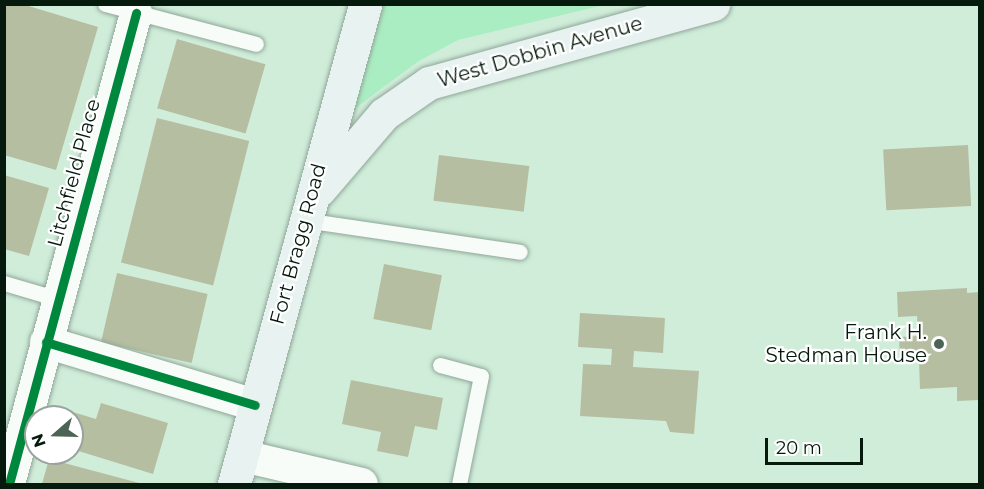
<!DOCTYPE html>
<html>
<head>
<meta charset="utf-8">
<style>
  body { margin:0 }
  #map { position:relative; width:984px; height:489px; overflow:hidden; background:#d0edda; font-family:Montserrat,sans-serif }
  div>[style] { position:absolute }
  .green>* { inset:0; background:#abedc3 }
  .building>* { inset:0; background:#b6bea1; transform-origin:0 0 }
  .roads { filter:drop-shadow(0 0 2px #90a799) drop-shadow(0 0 2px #90a799) }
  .service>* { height:15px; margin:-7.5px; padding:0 7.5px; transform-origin:7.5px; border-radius:7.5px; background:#f8fcf9 }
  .minor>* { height:32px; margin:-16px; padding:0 16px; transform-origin:16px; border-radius:16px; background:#f8fcf9 }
  .secondary>* { height:33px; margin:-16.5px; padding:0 16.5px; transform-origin:16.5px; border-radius:16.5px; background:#e7f2f1 }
  .cycleway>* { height:9px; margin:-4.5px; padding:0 4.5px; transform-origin:4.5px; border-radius:4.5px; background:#00873e }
  .dots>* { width:16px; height:16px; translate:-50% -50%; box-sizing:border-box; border:3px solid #fff; border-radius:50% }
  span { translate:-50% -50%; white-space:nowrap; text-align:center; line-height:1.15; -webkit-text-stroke:4.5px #fff; paint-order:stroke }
  .street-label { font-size:20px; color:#05190d }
  .poi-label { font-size:20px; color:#05190d }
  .right { translate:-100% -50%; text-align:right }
  .frame { position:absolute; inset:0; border:6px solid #05190d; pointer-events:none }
  .north { position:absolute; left:24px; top:405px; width:60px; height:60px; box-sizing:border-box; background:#fff; border:2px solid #9ba39e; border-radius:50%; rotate:250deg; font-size:16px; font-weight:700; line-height:24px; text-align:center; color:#05190d }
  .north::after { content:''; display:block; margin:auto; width:21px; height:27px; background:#4c6355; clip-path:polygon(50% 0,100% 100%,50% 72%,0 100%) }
  .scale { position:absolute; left:765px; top:438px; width:98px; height:27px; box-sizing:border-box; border:3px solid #05190d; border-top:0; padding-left:8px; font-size:18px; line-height:21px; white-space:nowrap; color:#05190d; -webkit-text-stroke:4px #fff; paint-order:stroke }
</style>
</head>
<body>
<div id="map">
  <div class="green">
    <i style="clip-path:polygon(377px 5px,604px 5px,458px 40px,419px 61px,378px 91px,356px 108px,345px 126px)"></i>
  </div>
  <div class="building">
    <i style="clip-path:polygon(6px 4px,22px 4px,98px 27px,56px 170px,4px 155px)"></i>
    <i style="left:177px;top:39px;width:92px;height:72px;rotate:16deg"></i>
    <i style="left:157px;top:118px;width:95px;height:149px;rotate:14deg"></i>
    <i style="left:968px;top:145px;width:61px;height:85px;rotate:87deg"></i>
    <i style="left:439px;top:155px;width:91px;height:46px;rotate:7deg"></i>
    <i style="clip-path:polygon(4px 175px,49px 188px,29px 256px,4px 249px)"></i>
    <i style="left:384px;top:264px;width:59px;height:56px;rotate:11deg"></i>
    <i style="left:117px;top:273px;width:93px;height:71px;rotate:13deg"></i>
    <i style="clip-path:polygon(967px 288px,967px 293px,980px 292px,980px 400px,957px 401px,957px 387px,920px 389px,919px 361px,900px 362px,899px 337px,918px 336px,917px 316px,898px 317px,897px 292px)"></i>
    <i style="clip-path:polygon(580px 313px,665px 318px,663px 353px,634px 351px,633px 367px,699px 371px,694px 434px,670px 432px,666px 421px,580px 416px,583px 364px,611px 365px,612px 349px,578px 347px)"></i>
    <i style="clip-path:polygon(351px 380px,443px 398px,437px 430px,415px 426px,408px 457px,377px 451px,381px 432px,342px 424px)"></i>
    <i style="clip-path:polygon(101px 403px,168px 423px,153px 474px,72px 449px,72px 417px,64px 417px,66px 410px,96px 419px)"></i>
    <i style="clip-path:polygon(49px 459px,143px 484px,42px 484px)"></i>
  </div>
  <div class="roads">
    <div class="service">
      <i style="left:105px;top:4px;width:156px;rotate:14.8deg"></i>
      <i style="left:304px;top:220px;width:218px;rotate:8.4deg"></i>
      <i style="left:4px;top:283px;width:56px;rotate:16.5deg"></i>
      <i style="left:440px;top:365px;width:42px;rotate:15deg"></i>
      <i style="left:481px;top:376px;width:110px;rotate:101.5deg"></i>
    </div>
    <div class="minor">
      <i style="left:46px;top:342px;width:218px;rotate:16.8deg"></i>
      <i style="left:243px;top:456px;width:122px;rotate:13.2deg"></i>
      <i style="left:9px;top:484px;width:488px;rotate:-74.9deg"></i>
    </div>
    <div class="secondary">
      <i style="left:319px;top:190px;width:100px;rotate:-49.5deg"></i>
      <i style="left:384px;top:114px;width:55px;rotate:-34.6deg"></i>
      <i style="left:429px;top:83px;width:295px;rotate:-15.5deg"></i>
      <i style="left:234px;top:484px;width:498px;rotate:-74.7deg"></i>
    </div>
  </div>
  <div class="cycleway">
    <i style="left:46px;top:342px;width:218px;rotate:16.8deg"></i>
    <i style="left:9px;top:484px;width:488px;rotate:-74.9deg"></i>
  </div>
  <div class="dots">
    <i style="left:939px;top:344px;background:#4c6355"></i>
  </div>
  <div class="street-label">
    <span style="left:540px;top:52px;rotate:-16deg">West Dobbin Avenue</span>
    <span style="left:74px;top:173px;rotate:-75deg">Litchfield Place</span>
    <span style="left:298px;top:244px;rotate:-75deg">Fort Bragg Road</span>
  </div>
  <div class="poi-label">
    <span class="right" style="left:927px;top:344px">Frank H.<br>Stedman House</span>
  </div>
  <div class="frame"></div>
  <div class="north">N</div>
  <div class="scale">20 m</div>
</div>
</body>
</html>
